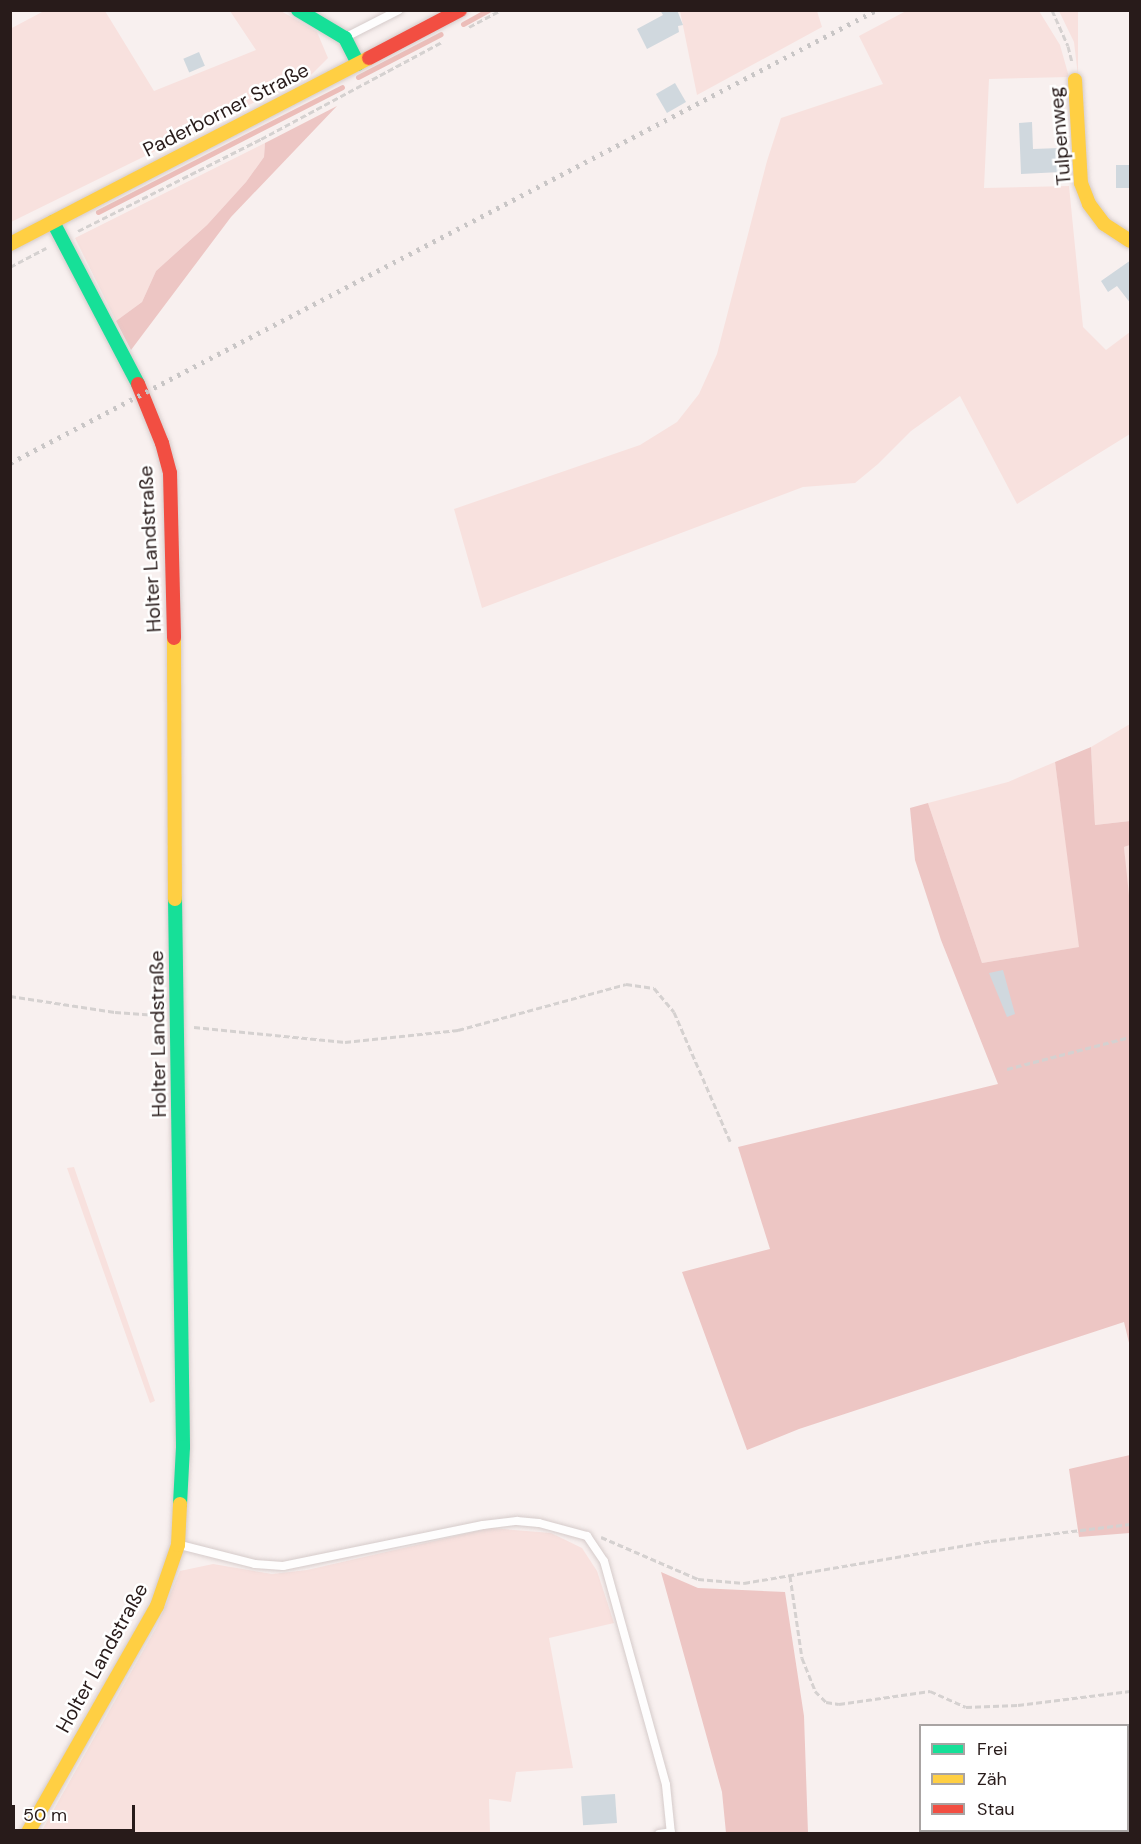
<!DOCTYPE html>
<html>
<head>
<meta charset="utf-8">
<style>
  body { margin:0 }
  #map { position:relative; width:1141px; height:1844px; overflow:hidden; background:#f8f0ef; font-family:"DM Sans",sans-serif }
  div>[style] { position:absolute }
  .green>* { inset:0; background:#f8e1de }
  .forest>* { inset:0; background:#edc6c4 }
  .stream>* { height:5px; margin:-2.5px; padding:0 2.5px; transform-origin:2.5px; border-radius:2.5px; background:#ecbdb9 }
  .building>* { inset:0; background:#d0d8de; transform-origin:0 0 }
  .path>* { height:3px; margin-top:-1.5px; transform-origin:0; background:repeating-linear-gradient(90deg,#d5d1d0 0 6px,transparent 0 9px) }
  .roads { filter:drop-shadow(0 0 2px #d5cbca) drop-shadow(0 0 2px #d5cbca) }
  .lane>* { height:8px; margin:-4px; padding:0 4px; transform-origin:4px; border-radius:4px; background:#fefdfd }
  .fast>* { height:14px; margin:-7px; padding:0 7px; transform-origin:7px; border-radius:7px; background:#16e098 }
  .slow>* { height:14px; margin:-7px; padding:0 7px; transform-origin:7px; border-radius:7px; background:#ffcf43 }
  .jam>* { height:14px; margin:-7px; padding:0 7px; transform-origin:7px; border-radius:7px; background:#f24e42 }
  .rail>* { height:4.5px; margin-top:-2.25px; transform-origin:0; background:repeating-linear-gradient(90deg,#c9c6c6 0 3px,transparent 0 9px) }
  span { translate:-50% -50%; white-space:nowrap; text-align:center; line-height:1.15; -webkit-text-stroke:5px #fff; paint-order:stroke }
  .street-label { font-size:20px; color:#281b1a }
  .frame { position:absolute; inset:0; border:12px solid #281b1a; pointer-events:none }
  .legend { position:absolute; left:919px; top:1724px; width:210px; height:108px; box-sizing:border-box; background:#fff; border:2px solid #a9a4a3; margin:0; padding:8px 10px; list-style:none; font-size:18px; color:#281b1a }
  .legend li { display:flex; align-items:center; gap:12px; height:30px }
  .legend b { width:30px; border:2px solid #a9a4a3 }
  .scale { position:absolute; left:12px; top:1805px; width:123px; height:27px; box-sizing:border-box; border:3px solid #281b1a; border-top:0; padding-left:8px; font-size:18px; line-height:21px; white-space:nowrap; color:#281b1a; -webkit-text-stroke:4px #fff; paint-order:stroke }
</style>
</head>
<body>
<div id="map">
  <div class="green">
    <i style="clip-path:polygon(44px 11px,105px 11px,154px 91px,256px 50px,230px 11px,281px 11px,317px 32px,328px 58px,312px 74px,11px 222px,10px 29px)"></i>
    <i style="clip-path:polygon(680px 11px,817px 11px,822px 27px,697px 95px)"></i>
    <i style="clip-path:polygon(906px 11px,1039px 11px,1060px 45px,1069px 77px,989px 79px,984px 188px,1069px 186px,1083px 327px,1106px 350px,1130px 332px,1130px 434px,1017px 504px,960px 396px,911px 431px,878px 464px,855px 483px,803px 487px,482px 608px,454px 509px,640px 445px,677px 422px,699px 394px,717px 354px,767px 161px,781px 118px,883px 84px,859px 36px)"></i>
    <i style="clip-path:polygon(1059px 11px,1078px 11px,1078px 76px,1074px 42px)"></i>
    <i style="clip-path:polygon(265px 143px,264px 157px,246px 182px,207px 225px,156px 271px,142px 302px,116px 321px,75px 238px)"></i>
    <i style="clip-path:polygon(1130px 724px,1130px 821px,1095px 825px,1091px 747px)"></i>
    <i style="clip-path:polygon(1055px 762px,1080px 947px,982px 963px,928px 803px,1008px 782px)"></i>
    <i style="clip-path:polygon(1130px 845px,1130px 905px,1128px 905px,1124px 847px)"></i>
    <i style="clip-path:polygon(74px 1167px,155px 1401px,150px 1403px,67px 1168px)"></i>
    <i style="clip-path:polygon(491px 1528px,551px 1533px,582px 1548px,597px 1571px,614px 1623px,549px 1638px,573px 1768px,516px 1772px,511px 1802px,489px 1799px,490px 1833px,40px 1834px,157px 1626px,180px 1571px,213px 1564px,272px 1574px,307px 1570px)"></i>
  </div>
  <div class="forest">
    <i style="clip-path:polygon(337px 106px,231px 217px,131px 350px,116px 321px,142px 302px,156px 271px,207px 225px,246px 182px,264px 157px,265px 143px)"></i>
    <i style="clip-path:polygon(1091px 747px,1095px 825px,1130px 821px,1130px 845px,1124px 847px,1130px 905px,1130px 1347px,1124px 1322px,799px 1429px,747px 1450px,682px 1272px,770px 1249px,738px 1147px,998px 1084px,941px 940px,915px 860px,910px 808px,928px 803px,982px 963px,1079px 947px,1055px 762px)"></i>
    <i style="clip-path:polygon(1130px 1455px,1130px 1533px,1079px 1537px,1069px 1469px)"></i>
    <i style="clip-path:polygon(661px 1572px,698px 1588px,785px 1592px,804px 1716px,808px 1833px,726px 1833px,722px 1792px)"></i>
  </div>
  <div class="stream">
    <i style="left:463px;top:24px;width:29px;rotate:-29deg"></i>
    <i style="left:358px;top:77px;width:93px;rotate:-27.4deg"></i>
    <i style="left:98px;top:212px;width:274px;rotate:-27.1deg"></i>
  </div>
  <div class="building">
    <i style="clip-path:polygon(660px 10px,677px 10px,683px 25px,678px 26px,679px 32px,647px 49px,637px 29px,663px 15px)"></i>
    <i style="left:199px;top:52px;width:15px;height:17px;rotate:67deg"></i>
    <i style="left:675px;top:83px;width:22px;height:22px;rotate:60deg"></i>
    <i style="clip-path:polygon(1032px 122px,1033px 149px,1060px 148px,1061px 172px,1021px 174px,1019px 123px)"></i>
    <i style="left:1116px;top:165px;width:15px;height:23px"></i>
    <i style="clip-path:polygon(1131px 260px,1131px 304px,1117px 286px,1108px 292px,1101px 281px)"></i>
    <i style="clip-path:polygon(1003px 970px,1015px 1014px,1007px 1017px,989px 973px)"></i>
    <i style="left:615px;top:1794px;width:29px;height:34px;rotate:86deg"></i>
  </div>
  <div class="path">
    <i style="left:1052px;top:10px;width:39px;rotate:66deg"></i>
    <i style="left:1068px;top:46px;width:16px;rotate:76deg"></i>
    <i style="left:469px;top:27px;width:36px;rotate:-28deg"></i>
    <i style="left:78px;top:231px;width:205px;rotate:-26.7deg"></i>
    <i style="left:261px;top:139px;width:205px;rotate:-28.2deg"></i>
    <i style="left:10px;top:267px;width:41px;rotate:-27.8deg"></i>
    <i style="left:10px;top:996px;width:106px;rotate:8.7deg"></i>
    <i style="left:115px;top:1012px;width:42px;rotate:4.1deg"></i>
    <i style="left:194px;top:1027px;width:152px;rotate:5.7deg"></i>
    <i style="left:345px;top:1042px;width:114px;rotate:-6.1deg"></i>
    <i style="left:458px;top:1030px;width:174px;rotate:-15.3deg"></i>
    <i style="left:626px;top:984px;width:28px;rotate:8deg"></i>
    <i style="left:654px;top:988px;width:31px;rotate:50deg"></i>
    <i style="left:674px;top:1012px;width:141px;rotate:66.5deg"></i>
    <i style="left:1007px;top:1069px;width:127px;rotate:-14.6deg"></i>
    <i style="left:601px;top:1537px;width:106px;rotate:23.4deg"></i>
    <i style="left:698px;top:1579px;width:46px;rotate:5deg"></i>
    <i style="left:744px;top:1583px;width:251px;rotate:-9.7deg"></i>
    <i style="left:991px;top:1541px;width:140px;rotate:-7deg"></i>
    <i style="left:790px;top:1576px;width:83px;rotate:81.7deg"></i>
    <i style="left:802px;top:1658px;width:35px;rotate:68deg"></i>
    <i style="left:815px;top:1691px;width:16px;rotate:45deg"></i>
    <i style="left:826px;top:1702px;width:13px;rotate:9deg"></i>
    <i style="left:839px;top:1704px;width:92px;rotate:-8.1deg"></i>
    <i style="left:930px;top:1691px;width:39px;rotate:24deg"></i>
    <i style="left:966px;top:1707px;width:52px;rotate:-2.2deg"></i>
    <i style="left:1018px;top:1705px;width:113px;rotate:-7.1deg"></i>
  </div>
  <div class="roads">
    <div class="lane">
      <i style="left:346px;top:37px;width:59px;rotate:-27deg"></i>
      <i style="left:180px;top:1545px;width:77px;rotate:14.2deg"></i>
      <i style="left:255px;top:1564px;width:28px;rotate:4deg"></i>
      <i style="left:283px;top:1566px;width:204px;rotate:-11.6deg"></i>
      <i style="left:483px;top:1525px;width:34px;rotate:-7deg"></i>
      <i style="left:517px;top:1521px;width:22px;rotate:5deg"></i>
      <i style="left:539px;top:1523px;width:50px;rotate:15.2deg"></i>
      <i style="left:587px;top:1536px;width:30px;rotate:56deg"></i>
      <i style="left:604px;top:1561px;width:232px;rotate:74.5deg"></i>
      <i style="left:666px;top:1785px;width:49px;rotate:84.2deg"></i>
      <i style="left:659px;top:1834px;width:12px;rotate:-9deg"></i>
    </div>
    <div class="fast">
      <i style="left:298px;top:10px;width:55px;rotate:30.8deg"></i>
      <i style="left:345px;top:38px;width:29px;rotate:63deg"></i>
      <i style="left:53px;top:222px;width:183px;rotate:62.3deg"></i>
      <i style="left:175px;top:899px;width:548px;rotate:89.16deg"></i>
      <i style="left:183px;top:1447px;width:57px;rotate:93deg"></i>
    </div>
    <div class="slow">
      <i style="left:1075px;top:80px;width:103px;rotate:86.7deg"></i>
      <i style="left:1081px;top:183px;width:22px;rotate:69deg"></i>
      <i style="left:1089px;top:204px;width:25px;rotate:53deg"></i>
      <i style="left:1104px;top:224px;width:31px;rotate:33deg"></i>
      <i style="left:10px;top:244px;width:404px;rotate:-27.4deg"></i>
      <i style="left:174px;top:638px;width:261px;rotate:89.8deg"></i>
      <i style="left:27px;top:1834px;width:262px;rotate:-60.3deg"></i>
      <i style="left:157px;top:1606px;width:65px;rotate:-71deg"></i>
      <i style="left:178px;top:1545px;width:41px;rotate:-87.2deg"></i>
    </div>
    <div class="jam">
      <i style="left:369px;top:58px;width:103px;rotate:-27.8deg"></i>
      <i style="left:138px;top:384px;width:64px;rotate:67.9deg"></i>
      <i style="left:162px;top:443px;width:31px;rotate:75deg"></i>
      <i style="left:170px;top:473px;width:165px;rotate:88.6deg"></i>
    </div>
  </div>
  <div class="rail">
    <i style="left:10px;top:463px;width:977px;rotate:-27.61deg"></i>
  </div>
  <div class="street-label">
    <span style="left:226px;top:110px;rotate:-27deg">Paderborner Straße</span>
    <span style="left:1060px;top:136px;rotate:-95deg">Tulpenweg</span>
    <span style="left:150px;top:549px;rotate:-93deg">Holter Landstraße</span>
    <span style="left:158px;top:1034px;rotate:-91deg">Holter Landstraße</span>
    <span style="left:102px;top:1658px;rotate:-61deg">Holter Landstraße</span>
  </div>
  <div class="frame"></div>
  <ul class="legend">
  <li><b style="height:8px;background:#16e098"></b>Frei</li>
  <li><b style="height:8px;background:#ffcf43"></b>Zäh</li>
  <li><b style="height:8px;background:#f24e42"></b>Stau</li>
  </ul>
  <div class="scale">50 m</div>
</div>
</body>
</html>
